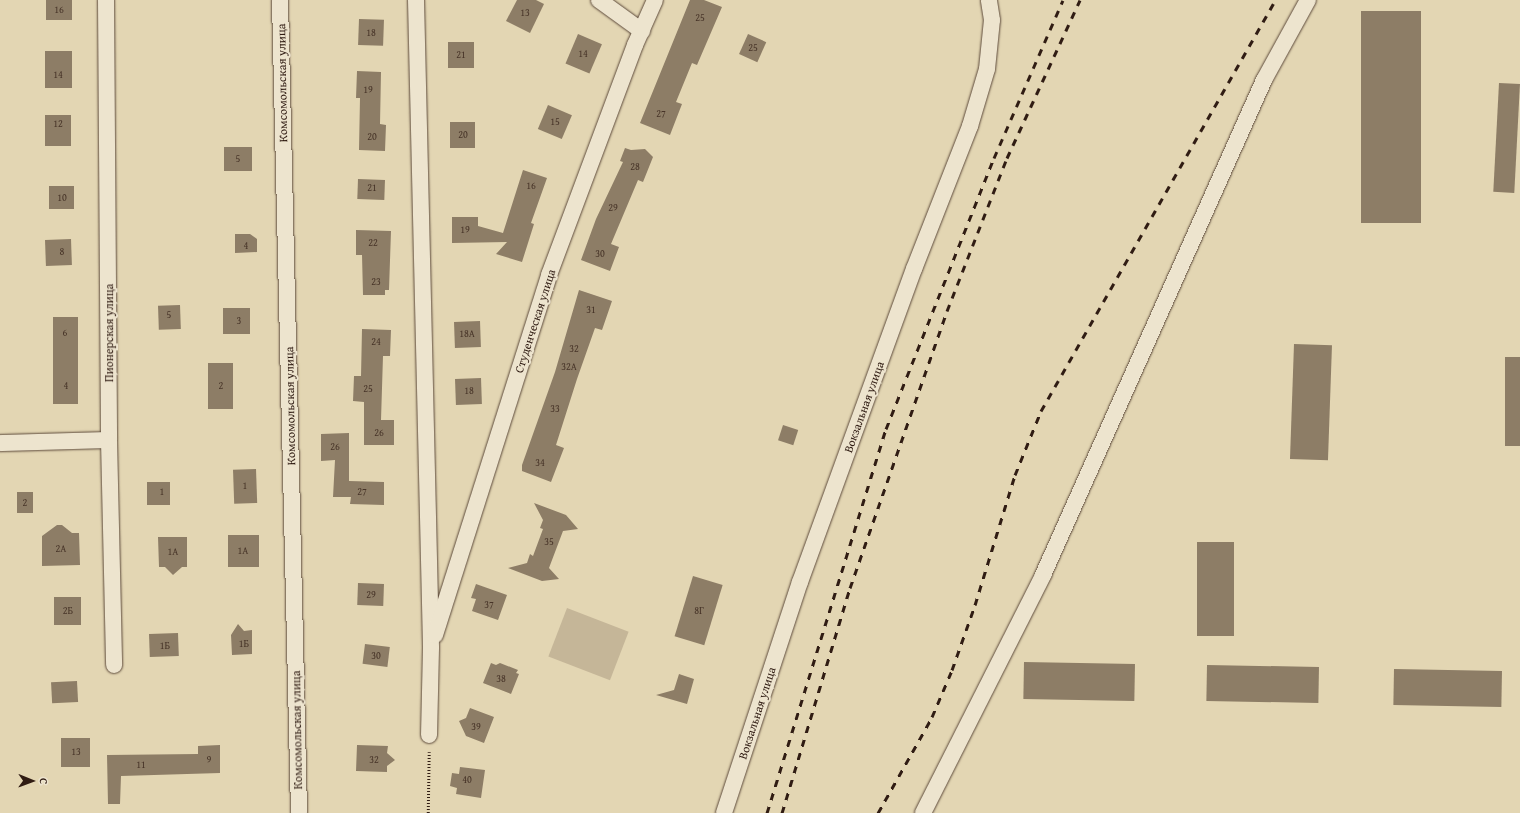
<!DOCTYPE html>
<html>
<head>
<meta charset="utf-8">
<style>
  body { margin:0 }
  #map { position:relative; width:1520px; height:813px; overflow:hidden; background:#e3d6b3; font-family:"Gentium Book Plus",serif }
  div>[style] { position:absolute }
  .green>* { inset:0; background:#c5b698; transform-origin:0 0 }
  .building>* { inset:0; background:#8d7d66; transform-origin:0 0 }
  .path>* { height:2.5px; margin-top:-1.25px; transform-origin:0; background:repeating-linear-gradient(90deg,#301c13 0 1px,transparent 0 3px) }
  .roads { filter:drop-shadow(0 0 1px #5d4a3b) drop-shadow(0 0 1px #5d4a3b) }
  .minor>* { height:16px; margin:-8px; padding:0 8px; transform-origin:8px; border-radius:8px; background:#ede4ce }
  .rail>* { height:3px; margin-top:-1.5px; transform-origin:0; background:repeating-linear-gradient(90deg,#301c13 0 7px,transparent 0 14px) }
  span { translate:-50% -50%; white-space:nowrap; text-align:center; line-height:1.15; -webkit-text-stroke:4px #ede4ce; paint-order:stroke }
  .number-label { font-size:10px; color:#473428 }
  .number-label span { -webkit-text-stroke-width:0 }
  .street-label { font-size:12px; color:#301c13 }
  .north { position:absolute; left:12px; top:761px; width:40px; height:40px; -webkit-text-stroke:3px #ede4ce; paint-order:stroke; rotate:91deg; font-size:11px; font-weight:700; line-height:16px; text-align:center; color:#301c13 }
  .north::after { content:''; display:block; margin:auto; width:14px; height:18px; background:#301c13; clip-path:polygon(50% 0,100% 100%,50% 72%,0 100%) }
</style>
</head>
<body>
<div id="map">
  <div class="green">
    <i style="left:567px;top:608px;width:66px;height:52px;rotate:21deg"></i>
  </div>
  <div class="building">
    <i style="left:46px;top:0;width:26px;height:20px"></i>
    <i style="clip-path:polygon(517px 0,536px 0,544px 4px,530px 33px,506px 21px)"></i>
    <i style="clip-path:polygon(690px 0,704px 0,722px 7px,697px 65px,692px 63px,676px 102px,682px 104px,670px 135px,640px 123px)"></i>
    <i style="left:1361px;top:11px;width:60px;height:212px"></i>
    <i style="left:359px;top:19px;width:25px;height:26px;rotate:2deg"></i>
    <i style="left:578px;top:34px;width:26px;height:32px;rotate:23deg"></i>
    <i style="left:748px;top:34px;width:20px;height:22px;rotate:24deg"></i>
    <i style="left:448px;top:42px;width:26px;height:26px"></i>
    <i style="left:45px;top:51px;width:27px;height:37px"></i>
    <i style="clip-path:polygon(357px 71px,381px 72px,380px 124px,386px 125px,385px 151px,359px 150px,360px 98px,356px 98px)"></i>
    <i style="left:1499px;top:83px;width:21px;height:109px;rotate:3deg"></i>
    <i style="left:548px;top:105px;width:26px;height:26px;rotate:23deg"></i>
    <i style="left:45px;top:115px;width:26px;height:31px"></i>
    <i style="left:450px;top:122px;width:25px;height:26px"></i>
    <i style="left:252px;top:147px;width:24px;height:28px;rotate:90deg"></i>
    <i style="clip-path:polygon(625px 148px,631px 150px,645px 149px,653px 157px,643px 182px,638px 180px,611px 244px,619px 247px,610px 271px,581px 260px,596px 219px,623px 162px,620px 161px)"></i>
    <i style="clip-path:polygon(523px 170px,547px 178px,531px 223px,534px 224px,522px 262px,496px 254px,507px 242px,452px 243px,452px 217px,478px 217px,478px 226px,503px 233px)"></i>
    <i style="left:358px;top:179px;width:27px;height:20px;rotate:2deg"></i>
    <i style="left:49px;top:186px;width:25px;height:23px"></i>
    <i style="clip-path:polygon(356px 230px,391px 231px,389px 290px,385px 290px,385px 295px,363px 295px,362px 255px,356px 255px)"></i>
    <i style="clip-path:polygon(235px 234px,250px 234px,257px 239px,257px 252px,235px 253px)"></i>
    <i style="left:71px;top:239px;width:26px;height:26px;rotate:88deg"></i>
    <i style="clip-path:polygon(579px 290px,612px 301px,602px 330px,595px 328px,577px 379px,556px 445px,564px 448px,551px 482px,522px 471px,522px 465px,555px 372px)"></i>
    <i style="left:180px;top:305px;width:24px;height:22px;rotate:88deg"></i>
    <i style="left:223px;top:308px;width:27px;height:26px"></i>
    <i style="left:53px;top:317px;width:25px;height:87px"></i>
    <i style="left:480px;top:321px;width:26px;height:26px;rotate:88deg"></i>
    <i style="clip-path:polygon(362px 329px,391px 330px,390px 356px,383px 356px,381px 420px,394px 420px,394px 445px,364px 445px,364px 402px,353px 401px,354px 376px,361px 376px)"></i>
    <i style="left:1294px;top:344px;width:38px;height:115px;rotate:2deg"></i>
    <i style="left:1505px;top:357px;width:15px;height:89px"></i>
    <i style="left:208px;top:363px;width:25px;height:46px"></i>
    <i style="left:481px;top:378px;width:26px;height:26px;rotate:88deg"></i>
    <i style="left:783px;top:425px;width:16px;height:16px;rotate:18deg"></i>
    <i style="clip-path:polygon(349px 433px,349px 481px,384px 482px,384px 505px,350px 504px,351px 497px,333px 497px,335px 460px,321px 461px,321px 434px)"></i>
    <i style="left:256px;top:469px;width:34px;height:23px;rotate:88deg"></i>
    <i style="left:147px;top:482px;width:23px;height:23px"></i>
    <i style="left:17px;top:492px;width:16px;height:21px"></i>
    <i style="clip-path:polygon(534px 503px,566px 515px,578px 529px,563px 531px,549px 568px,559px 579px,542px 581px,508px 568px,527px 563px,530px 554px,533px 556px,543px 529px,540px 528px,543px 520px)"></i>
    <i style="clip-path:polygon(57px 525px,62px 525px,72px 533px,79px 533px,80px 565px,42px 566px,42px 536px)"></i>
    <i style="left:228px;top:535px;width:31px;height:32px"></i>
    <i style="clip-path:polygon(158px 537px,187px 537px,187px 567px,182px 567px,173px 575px,165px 567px,159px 567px)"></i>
    <i style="left:1197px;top:542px;width:37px;height:94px"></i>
    <i style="left:693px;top:576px;width:31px;height:63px;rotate:17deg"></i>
    <i style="left:358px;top:583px;width:26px;height:22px;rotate:2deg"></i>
    <i style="clip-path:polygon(476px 584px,507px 595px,498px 620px,472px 611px,476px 599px,471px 598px)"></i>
    <i style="left:54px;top:597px;width:27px;height:28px"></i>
    <i style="clip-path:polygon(238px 624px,244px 631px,252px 630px,252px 654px,232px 655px,231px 635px)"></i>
    <i style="left:178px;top:633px;width:23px;height:29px;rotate:88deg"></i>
    <i style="left:365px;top:644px;width:25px;height:20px;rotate:7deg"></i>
    <i style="left:1024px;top:662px;width:111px;height:37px;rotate:1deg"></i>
    <i style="clip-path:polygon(491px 663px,496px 665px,500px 663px,518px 670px,516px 673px,519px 674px,511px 694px,483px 683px)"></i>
    <i style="left:1207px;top:665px;width:112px;height:36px;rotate:1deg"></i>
    <i style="left:1394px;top:669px;width:108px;height:36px;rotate:1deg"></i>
    <i style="clip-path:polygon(679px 674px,694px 679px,687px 704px,656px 695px,674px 690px)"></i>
    <i style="left:77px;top:681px;width:21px;height:26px;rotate:87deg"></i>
    <i style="clip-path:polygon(470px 708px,494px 717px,484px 743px,466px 736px,459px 721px,466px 718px)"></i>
    <i style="left:61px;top:738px;width:29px;height:29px"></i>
    <i style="clip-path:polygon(220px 745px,220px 773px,121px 776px,120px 804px,108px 804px,107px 755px,198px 754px,198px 746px)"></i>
    <i style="clip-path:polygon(357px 745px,388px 746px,387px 753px,395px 760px,387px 766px,387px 772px,356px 771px)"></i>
    <i style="clip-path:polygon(460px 767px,485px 770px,481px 798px,456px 794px,457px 788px,450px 786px,452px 773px,459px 774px)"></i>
  </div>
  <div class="path">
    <i style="left:428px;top:813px;width:61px;rotate:-89.1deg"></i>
  </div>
  <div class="roads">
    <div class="minor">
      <i style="left:106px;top:0;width:440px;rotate:89.6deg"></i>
      <i style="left:109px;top:440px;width:225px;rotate:88.7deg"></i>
      <i style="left:280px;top:0;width:813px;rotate:88.66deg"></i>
      <i style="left:416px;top:0;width:648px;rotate:88.67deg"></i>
      <i style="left:431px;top:648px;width:87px;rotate:91.3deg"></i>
      <i style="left:599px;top:0;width:53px;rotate:35.8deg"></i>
      <i style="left:0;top:443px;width:109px;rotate:-1.6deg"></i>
      <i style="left:435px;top:635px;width:378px;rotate:-72.4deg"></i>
      <i style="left:549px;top:275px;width:246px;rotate:-69.5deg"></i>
      <i style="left:635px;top:45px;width:49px;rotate:-66deg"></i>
      <i style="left:724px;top:813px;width:243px;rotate:-71.8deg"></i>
      <i style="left:800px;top:582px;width:333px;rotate:-70deg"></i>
      <i style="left:914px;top:269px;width:154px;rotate:-68.6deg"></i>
      <i style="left:970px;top:126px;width:59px;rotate:-73.4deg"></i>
      <i style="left:987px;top:69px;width:49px;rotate:-84.2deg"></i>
      <i style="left:992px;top:20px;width:20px;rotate:-99deg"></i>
      <i style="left:923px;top:813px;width:267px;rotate:-63.2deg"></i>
      <i style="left:1043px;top:575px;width:542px;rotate:-65.94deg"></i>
      <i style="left:1264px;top:80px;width:91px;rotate:-61.2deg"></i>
    </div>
  </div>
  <div class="rail">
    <i style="left:767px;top:813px;width:402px;rotate:-72.8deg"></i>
    <i style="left:886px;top:429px;width:292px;rotate:-68.3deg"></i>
    <i style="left:994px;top:158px;width:172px;rotate:-66.4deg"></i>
    <i style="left:782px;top:813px;width:235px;rotate:-73.2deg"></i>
    <i style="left:850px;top:588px;width:293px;rotate:-70.7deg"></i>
    <i style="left:947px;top:311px;width:164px;rotate:-68.6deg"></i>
    <i style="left:1007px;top:158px;width:174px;rotate:-65.2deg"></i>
    <i style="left:878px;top:813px;width:110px;rotate:-60.6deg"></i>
    <i style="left:932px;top:717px;width:51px;rotate:-66.9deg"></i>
    <i style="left:952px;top:670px;width:69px;rotate:-70.5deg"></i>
    <i style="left:975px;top:605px;width:136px;rotate:-72.9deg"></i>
    <i style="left:1015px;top:475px;width:69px;rotate:-67.9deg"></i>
    <i style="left:1041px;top:411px;width:473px;rotate:-60.3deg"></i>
  </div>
  <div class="number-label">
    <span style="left:59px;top:10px">16</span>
    <span style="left:525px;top:13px">13</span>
    <span style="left:700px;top:18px">25</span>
    <span style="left:371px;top:33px">18</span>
    <span style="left:753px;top:48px">25</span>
    <span style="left:583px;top:54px">14</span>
    <span style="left:461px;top:55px">21</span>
    <span style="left:58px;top:75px">14</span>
    <span style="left:368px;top:90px">19</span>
    <span style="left:661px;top:114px">27</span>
    <span style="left:555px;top:122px">15</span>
    <span style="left:58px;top:124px">12</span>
    <span style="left:463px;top:135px">20</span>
    <span style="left:372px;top:137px">20</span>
    <span style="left:238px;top:159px">5</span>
    <span style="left:635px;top:167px">28</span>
    <span style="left:531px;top:186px">16</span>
    <span style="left:372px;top:188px">21</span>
    <span style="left:62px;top:198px">10</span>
    <span style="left:613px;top:208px">29</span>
    <span style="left:465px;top:230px">19</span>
    <span style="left:373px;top:243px">22</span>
    <span style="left:246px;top:246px">4</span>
    <span style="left:62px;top:252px">8</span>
    <span style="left:600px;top:254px">30</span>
    <span style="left:376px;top:282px">23</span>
    <span style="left:591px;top:310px">31</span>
    <span style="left:169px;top:315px">5</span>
    <span style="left:239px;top:321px">3</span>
    <span style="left:65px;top:333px">6</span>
    <span style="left:467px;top:334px">18А</span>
    <span style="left:376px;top:342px">24</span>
    <span style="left:574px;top:349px">32</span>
    <span style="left:569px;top:367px">32А</span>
    <span style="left:66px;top:386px">4</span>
    <span style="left:221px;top:386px">2</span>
    <span style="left:368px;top:389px">25</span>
    <span style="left:469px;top:391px">18</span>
    <span style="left:555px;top:409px">33</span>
    <span style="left:379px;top:433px">26</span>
    <span style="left:335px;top:447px">26</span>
    <span style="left:540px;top:463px">34</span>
    <span style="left:245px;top:486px">1</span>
    <span style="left:162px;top:492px">1</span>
    <span style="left:362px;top:492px">27</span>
    <span style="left:25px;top:503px">2</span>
    <span style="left:549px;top:542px">35</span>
    <span style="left:61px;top:549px">2А</span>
    <span style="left:243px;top:551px">1А</span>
    <span style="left:173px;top:552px">1А</span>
    <span style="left:371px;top:595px">29</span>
    <span style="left:489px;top:605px">37</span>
    <span style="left:68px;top:611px">2Б</span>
    <span style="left:699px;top:611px">8Г</span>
    <span style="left:244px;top:644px">1Б</span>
    <span style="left:165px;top:646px">1Б</span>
    <span style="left:376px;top:656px">30</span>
    <span style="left:501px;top:679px">38</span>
    <span style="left:476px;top:727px">39</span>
    <span style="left:76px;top:752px">13</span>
    <span style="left:209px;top:760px">9</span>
    <span style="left:374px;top:760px">32</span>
    <span style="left:141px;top:765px">11</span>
    <span style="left:467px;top:780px">40</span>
  </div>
  <div class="street-label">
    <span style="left:282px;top:83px;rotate:-91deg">Комсомольская улица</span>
    <span style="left:535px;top:321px;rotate:-72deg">Студенческая улица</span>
    <span style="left:109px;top:333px;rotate:-90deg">Пионерская улица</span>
    <span style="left:290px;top:406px;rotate:-91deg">Комсомольская улица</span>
    <span style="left:864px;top:407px;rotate:-70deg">Вокзальная улица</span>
    <span style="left:757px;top:713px;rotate:-72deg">Вокзальная улица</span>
    <span style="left:297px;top:730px;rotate:-91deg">Комсомольская улица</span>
  </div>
  <div class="north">С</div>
</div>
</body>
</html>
